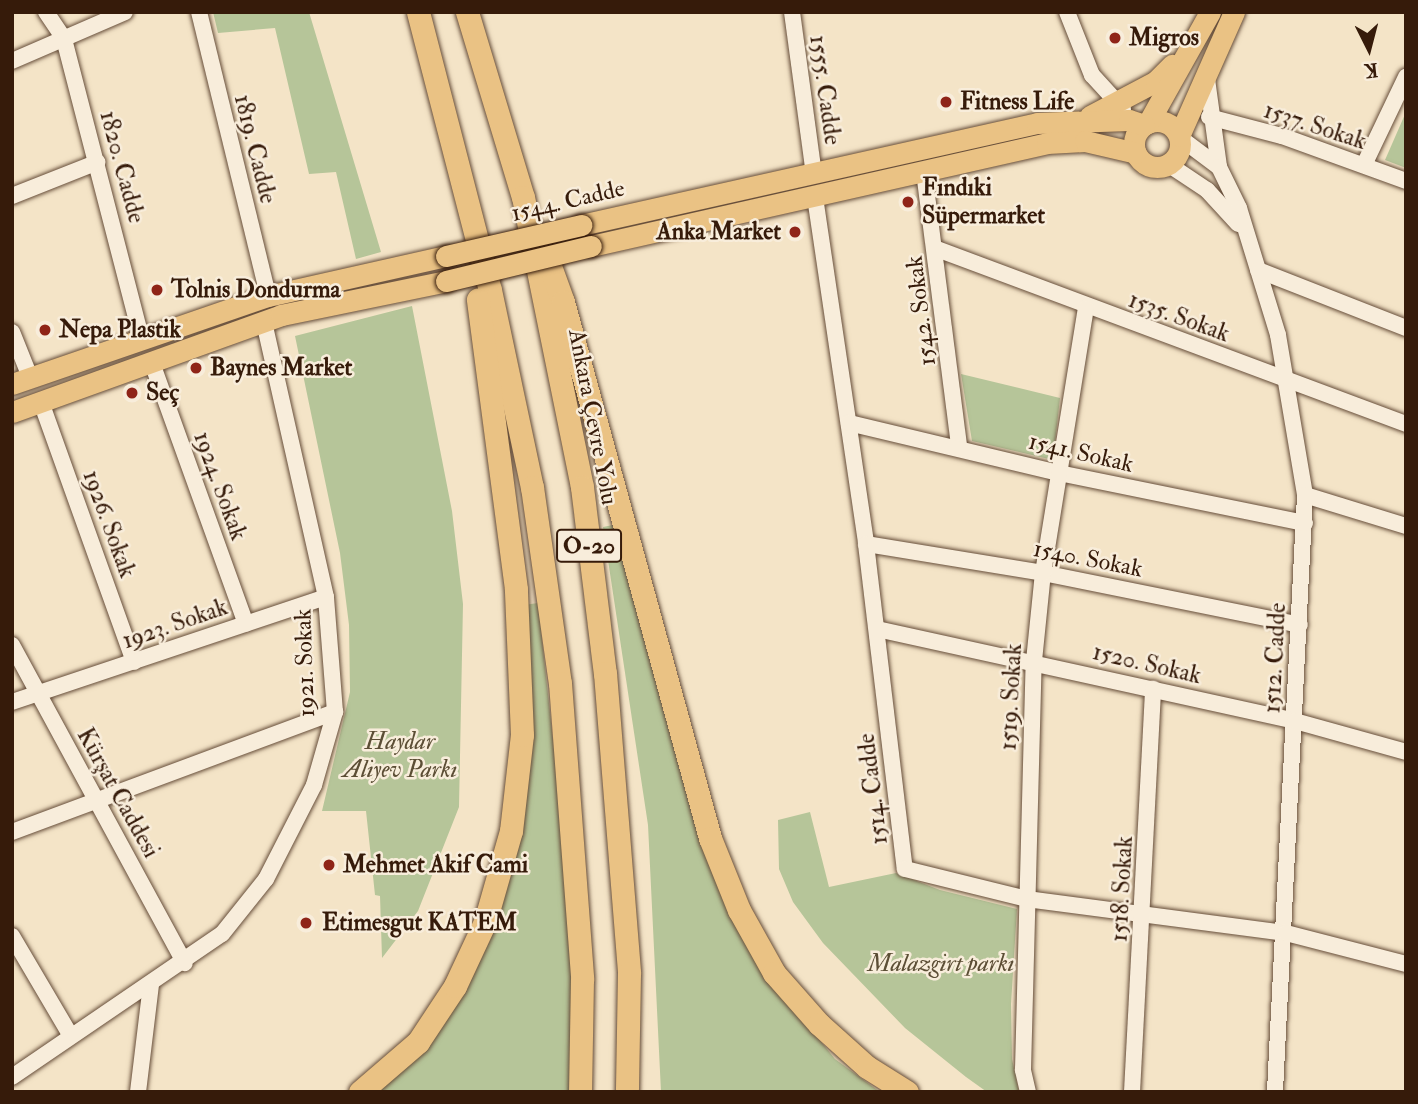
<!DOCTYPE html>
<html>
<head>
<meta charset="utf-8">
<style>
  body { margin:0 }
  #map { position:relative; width:1418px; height:1104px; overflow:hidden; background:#f4e4c7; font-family:"IM FELL Double Pica",serif }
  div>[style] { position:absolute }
  .green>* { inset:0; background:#b6c599 }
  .roads { filter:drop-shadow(0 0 2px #664d39) drop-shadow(0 0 2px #664d39) }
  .minor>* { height:16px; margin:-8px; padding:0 8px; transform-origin:8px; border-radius:8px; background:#f8eddb }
  .major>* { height:21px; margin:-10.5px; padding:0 10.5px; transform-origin:10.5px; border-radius:10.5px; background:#eac284 }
  .major>.ring { margin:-10.5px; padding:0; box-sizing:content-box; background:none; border:21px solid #eac284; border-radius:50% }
  .highway>* { height:23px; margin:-11.5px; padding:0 11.5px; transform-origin:11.5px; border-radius:11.5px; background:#eac284 }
  .bridges { filter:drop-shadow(0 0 2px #361b0a) drop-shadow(0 0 2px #361b0a) }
  .major-bridge>* { height:21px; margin:-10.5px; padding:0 10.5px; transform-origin:10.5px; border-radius:10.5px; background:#eac284 }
  .dots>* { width:19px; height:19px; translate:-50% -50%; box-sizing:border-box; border:4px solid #f8eddb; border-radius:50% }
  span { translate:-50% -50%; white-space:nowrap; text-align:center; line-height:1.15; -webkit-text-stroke:5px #f8eddb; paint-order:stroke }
  .shield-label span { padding:2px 5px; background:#f8eddb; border:2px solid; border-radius:5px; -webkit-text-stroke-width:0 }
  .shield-label { font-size:23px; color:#361b0a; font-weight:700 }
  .poi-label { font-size:24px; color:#361b0a; font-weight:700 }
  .left { translate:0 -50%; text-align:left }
  .right { translate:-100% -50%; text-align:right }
  .street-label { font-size:24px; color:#361b0a }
  .park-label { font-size:24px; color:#5c4e35; font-style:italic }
  .frame { position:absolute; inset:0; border:14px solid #361b0a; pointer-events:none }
  .north { position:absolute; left:1334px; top:14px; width:70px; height:70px; -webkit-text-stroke:5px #f8eddb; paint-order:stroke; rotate:174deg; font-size:19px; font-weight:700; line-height:28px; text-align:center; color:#361b0a }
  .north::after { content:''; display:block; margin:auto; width:24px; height:32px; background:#361b0a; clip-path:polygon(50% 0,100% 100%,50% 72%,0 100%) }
</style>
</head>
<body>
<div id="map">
  <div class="green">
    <i style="clip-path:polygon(213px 12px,309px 12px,381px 252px,356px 259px,336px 172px,309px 174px,275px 28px,218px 33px)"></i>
    <i style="clip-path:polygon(1406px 112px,1406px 168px,1385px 160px)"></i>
    <i style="clip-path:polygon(412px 306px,452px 511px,463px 604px,459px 807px,418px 911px,382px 958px,380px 896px,375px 895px,366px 811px,322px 811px,350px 692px,349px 625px,340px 553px,295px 336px)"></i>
    <i style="clip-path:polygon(961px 374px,1060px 398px,1053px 460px,972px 441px)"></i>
    <i style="clip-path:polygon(618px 524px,762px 969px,835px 1059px,880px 1092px,661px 1092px,648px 825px,603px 527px)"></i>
    <i style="clip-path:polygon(538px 603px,566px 859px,576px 1092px,371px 1092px,498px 907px,524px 605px)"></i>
    <i style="clip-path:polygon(810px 812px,829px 887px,896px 873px,940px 890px,1017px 909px,1011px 1004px,1012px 1059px,1019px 1092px,987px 1092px,966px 1077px,905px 1028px,823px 943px,793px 902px,779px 869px,778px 820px)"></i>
  </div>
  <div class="roads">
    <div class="minor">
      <i style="left:46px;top:12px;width:32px;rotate:56deg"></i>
      <i style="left:64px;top:39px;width:308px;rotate:75.5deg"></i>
      <i style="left:199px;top:12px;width:292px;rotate:76.3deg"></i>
      <i style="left:792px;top:12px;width:163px;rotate:82.3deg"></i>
      <i style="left:1067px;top:12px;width:68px;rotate:68.4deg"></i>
      <i style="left:1092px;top:75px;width:46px;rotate:47.6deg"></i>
      <i style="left:12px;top:61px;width:123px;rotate:-23.4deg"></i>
      <i style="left:1207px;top:79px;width:89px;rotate:82.2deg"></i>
      <i style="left:1209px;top:117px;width:75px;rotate:14.6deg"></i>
      <i style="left:1282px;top:136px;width:132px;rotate:19.9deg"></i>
      <i style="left:1179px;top:137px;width:50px;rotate:36.9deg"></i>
      <i style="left:1219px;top:167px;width:46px;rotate:64deg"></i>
      <i style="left:1239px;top:208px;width:133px;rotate:72.9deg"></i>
      <i style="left:1278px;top:335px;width:162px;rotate:80.4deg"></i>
      <i style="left:1305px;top:495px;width:598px;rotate:92.88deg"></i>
      <i style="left:1168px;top:164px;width:47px;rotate:33.7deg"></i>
      <i style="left:1207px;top:190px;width:46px;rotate:47.6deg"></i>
      <i style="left:1364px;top:165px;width:98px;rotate:-64.5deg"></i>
      <i style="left:924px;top:172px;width:277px;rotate:82.7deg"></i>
      <i style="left:12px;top:196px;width:92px;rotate:-21.6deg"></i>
      <i style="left:815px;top:197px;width:351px;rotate:81.6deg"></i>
      <i style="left:866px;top:544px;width:327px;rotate:83.2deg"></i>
      <i style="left:905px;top:869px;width:126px;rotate:13.8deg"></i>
      <i style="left:1027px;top:899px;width:261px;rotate:7.5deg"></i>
      <i style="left:1286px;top:933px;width:124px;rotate:14.5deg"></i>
      <i style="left:937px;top:249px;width:501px;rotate:20.46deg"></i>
      <i style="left:1258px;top:270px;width:159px;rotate:21.4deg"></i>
      <i style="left:12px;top:332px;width:48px;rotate:68.2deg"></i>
      <i style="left:152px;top:363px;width:277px;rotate:70.2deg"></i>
      <i style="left:41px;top:402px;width:276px;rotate:70.3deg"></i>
      <i style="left:849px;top:423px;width:216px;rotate:13.4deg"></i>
      <i style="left:1059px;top:473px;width:251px;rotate:11.5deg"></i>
      <i style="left:1305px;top:495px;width:106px;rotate:17.1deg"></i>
      <i style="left:866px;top:544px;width:179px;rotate:9.3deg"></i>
      <i style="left:1043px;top:573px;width:262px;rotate:11.4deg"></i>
      <i style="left:877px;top:629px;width:428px;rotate:12.4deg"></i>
      <i style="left:1295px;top:721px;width:115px;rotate:15.6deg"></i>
      <i style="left:12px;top:645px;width:362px;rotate:61.5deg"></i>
      <i style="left:12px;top:702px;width:331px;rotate:-18.5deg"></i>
      <i style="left:12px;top:832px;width:345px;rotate:-20.4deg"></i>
      <i style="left:12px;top:936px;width:116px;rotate:59.5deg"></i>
      <i style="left:12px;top:1077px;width:254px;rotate:-34.3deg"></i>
      <i style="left:222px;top:934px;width:70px;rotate:-51.3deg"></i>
      <i style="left:266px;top:879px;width:106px;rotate:-62.9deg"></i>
      <i style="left:314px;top:785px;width:76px;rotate:-74deg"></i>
      <i style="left:335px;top:712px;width:115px;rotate:-94.5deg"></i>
      <i style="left:326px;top:597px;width:282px;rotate:-102.7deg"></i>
      <i style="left:138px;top:1092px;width:108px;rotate:-83.1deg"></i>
      <i style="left:1028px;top:1092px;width:23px;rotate:-103deg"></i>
      <i style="left:1023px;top:1070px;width:409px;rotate:-88.5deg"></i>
      <i style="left:1034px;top:661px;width:88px;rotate:-84.2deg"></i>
      <i style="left:1043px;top:573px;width:268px;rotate:-80.8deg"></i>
      <i style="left:1132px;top:1092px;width:404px;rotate:-87deg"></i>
    </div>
    <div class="major">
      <i style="left:1090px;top:116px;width:75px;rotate:-27.9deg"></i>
      <i style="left:1156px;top:81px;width:23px;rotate:-45deg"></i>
      <i class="ring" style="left:1134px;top:121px;width:25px;height:25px"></i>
      <i style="left:1148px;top:123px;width:127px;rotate:-60.8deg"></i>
      <i style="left:1179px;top:136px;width:136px;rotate:-66.1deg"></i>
      <i style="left:581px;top:225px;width:467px;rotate:-12.6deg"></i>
      <i style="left:1037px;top:123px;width:92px;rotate:-1.9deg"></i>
      <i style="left:1129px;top:120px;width:16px;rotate:18deg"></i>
      <i style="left:591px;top:246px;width:467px;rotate:-12.7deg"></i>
      <i style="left:1047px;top:143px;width:38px;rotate:-3deg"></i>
      <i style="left:1085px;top:141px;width:52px;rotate:13.2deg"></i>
      <i style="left:12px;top:384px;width:271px;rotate:-19deg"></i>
      <i style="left:268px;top:296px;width:182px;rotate:-12.7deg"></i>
      <i style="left:12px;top:412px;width:286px;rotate:-19.8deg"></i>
      <i style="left:281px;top:315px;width:168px;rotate:-11.6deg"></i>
    </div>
    <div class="highway">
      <i style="left:418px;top:12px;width:287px;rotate:75.5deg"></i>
      <i style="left:490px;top:290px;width:201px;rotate:78deg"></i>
      <i style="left:532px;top:487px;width:198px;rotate:81.9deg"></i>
      <i style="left:560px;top:683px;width:297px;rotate:85.7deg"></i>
      <i style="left:582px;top:979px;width:113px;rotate:91deg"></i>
      <i style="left:467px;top:12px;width:193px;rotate:73.2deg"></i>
      <i style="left:523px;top:197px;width:296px;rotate:78.5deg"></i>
      <i style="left:582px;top:487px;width:187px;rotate:83deg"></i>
      <i style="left:605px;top:673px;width:301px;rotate:85.4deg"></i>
      <i style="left:629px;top:973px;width:119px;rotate:91deg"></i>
      <i style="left:546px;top:255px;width:50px;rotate:70.1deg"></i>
      <i style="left:563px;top:302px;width:556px;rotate:74.66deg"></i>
      <i style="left:710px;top:838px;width:78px;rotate:68.1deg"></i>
      <i style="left:739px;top:910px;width:72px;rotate:60.9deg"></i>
      <i style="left:774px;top:973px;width:68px;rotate:48.6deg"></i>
      <i style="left:819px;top:1024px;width:64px;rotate:41.9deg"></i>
      <i style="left:867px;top:1067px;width:47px;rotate:32deg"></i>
      <i style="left:360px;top:1092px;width:77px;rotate:-40.8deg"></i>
      <i style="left:418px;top:1042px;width:67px;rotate:-56.5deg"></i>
      <i style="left:455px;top:986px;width:71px;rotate:-64.9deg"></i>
      <i style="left:485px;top:922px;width:95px;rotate:-74.1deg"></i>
      <i style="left:511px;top:831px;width:97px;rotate:-83.5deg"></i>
      <i style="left:522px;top:735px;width:146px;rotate:-92.4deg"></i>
      <i style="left:516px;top:589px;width:292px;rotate:-97.5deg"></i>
    </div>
  </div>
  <div class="bridges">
    <div class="major-bridge">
      <i style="left:446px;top:256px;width:139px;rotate:-12.9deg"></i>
      <i style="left:446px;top:281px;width:149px;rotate:-13.6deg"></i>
    </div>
  </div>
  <div class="dots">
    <i style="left:1115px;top:38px;background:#8f2418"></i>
    <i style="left:946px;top:102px;background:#8f2418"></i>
    <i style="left:908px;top:202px;background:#8f2418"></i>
    <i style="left:795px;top:232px;background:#8f2418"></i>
    <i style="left:157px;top:290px;background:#8f2418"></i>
    <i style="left:45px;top:330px;background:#8f2418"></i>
    <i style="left:196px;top:368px;background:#8f2418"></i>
    <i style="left:132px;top:393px;background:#8f2418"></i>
    <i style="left:329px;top:865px;background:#8f2418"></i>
    <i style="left:306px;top:923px;background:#8f2418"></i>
  </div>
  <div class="shield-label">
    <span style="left:589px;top:546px">O-20</span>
  </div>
  <div class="poi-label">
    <span class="left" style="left:1129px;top:38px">Migros</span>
    <span class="left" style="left:960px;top:102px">Fitness Life</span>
    <span class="left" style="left:922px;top:202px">Fındıki<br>Süpermarket</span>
    <span class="right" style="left:781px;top:232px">Anka Market</span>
    <span class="left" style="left:171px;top:290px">Tolnis Dondurma</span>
    <span class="left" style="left:59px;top:330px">Nepa Plastik</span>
    <span class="left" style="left:210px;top:368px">Baynes Market</span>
    <span class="left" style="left:146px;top:393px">Seç</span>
    <span class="left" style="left:343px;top:865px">Mehmet Akif Cami</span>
    <span class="left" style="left:322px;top:923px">Etimesgut KATEM</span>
  </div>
  <div class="street-label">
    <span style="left:825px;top:90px;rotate:82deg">1555. Cadde</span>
    <span style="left:1315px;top:126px;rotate:18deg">1537. Sokak</span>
    <span style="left:255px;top:149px;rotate:76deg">1819. Cadde</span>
    <span style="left:122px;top:167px;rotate:75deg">1820. Cadde</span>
    <span style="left:568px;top:201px;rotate:-13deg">1544. Cadde</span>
    <span style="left:921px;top:311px;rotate:-97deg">1542. Sokak</span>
    <span style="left:1179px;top:317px;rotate:20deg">1535. Sokak</span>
    <span style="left:593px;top:417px;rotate:79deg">Ankara Çevre Yolu</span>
    <span style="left:1081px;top:453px;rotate:13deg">1541. Sokak</span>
    <span style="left:220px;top:486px;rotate:70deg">1924. Sokak</span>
    <span style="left:109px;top:524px;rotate:70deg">1926. Sokak</span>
    <span style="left:1088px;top:559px;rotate:11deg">1540. Sokak</span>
    <span style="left:175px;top:624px;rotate:-19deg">1923. Sokak</span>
    <span style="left:1275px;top:658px;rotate:-87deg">1512. Cadde</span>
    <span style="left:305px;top:663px;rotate:-92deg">1921. Sokak</span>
    <span style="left:1147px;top:664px;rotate:13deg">1520. Sokak</span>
    <span style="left:1011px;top:697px;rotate:-87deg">1519. Sokak</span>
    <span style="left:873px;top:789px;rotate:-97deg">1514. Cadde</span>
    <span style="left:118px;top:793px;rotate:61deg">Kürşat Caddesi</span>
    <span style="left:1122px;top:889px;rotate:-87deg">1518. Sokak</span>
  </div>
  <div class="park-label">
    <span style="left:400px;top:756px">Haydar<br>Aliyev Parkı</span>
    <span style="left:941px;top:964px">Malazgirt parkı</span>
  </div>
  <div class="frame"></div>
  <div class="north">K</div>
</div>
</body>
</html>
